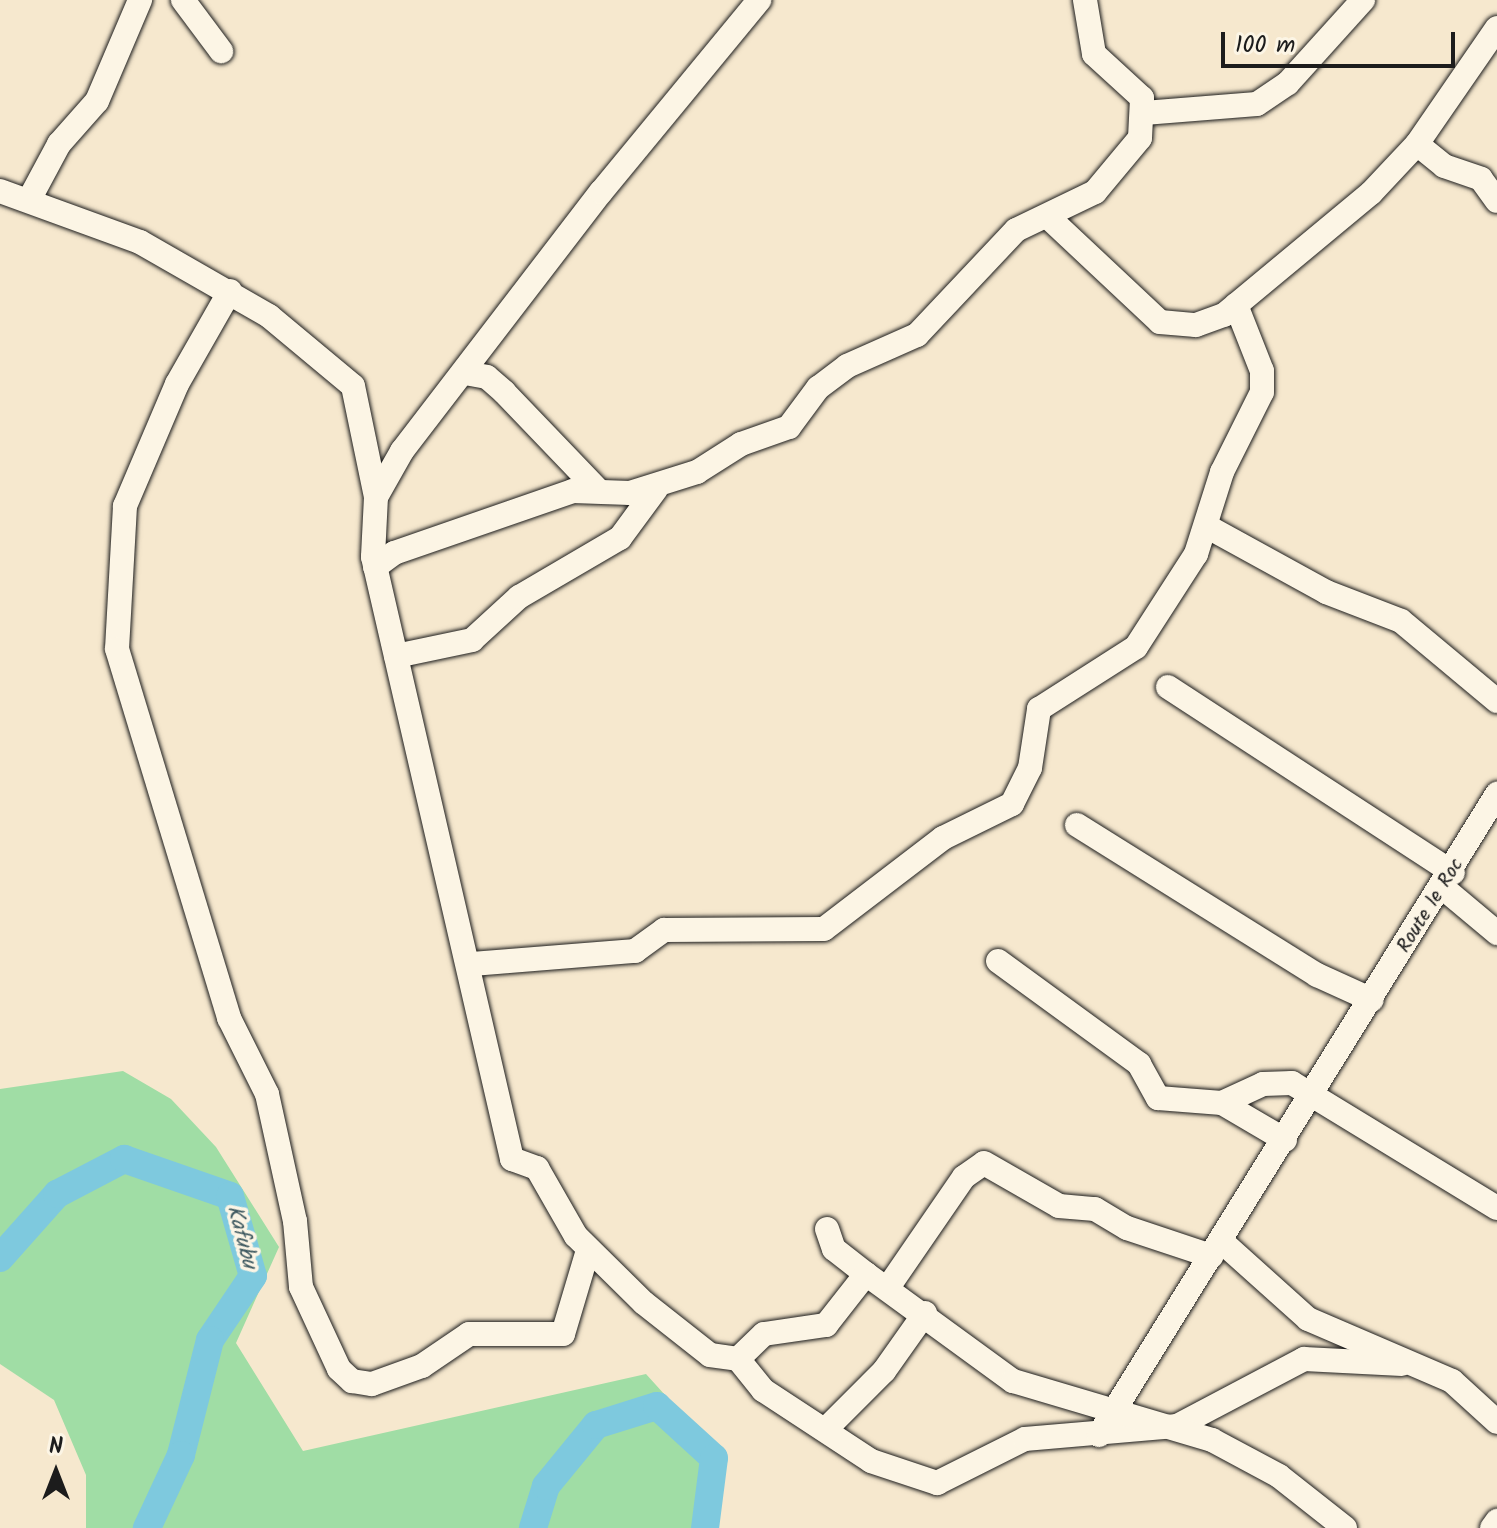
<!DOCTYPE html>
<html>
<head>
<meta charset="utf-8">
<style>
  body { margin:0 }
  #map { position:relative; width:1497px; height:1528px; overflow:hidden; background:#f6e8ce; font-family:Kalam,sans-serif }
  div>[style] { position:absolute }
  .green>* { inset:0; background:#a0dda5 }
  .river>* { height:28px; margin:-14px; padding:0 14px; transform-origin:14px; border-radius:14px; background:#7ec9de }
  .roads { filter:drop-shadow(0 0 2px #1c1c1c) drop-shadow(0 0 2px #1c1c1c) }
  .minor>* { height:24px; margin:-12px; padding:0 12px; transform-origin:12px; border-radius:12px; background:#fcf5e5 }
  span { translate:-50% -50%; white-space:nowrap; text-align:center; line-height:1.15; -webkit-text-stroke:7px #fcf5e5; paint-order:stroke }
  .street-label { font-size:20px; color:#1c1c1c }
  .water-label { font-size:22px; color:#3e5960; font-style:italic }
  .north { position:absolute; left:16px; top:1432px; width:80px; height:80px; -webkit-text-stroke:6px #fcf5e5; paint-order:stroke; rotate:0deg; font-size:22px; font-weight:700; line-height:32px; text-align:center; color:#1c1c1c }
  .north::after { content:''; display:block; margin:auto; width:28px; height:36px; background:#1c1c1c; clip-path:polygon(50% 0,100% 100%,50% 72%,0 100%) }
  .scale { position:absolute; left:1221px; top:32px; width:234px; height:36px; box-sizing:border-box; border:4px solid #1c1c1c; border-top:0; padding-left:10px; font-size:24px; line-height:28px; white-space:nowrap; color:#1c1c1c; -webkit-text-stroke:6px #fcf5e5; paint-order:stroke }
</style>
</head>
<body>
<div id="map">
  <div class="green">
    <i style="clip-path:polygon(123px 1071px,171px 1099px,216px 1147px,279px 1247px,236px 1343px,303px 1451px,646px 1374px,694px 1427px,709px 1528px,86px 1528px,86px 1475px,54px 1400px,0 1364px,0 1089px)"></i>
  </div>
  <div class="river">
    <i style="left:0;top:1258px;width:86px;rotate:-48.3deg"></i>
    <i style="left:57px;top:1194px;width:76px;rotate:-27.6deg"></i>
    <i style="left:124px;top:1159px;width:112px;rotate:19.2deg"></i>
    <i style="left:230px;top:1196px;width:83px;rotate:74deg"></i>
    <i style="left:253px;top:1276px;width:77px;rotate:123.9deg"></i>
    <i style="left:210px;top:1340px;width:119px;rotate:104.2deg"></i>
    <i style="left:181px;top:1455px;width:81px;rotate:115deg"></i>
    <i style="left:533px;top:1528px;width:44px;rotate:-72.8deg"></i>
    <i style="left:546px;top:1486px;width:79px;rotate:-50.7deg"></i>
    <i style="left:596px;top:1425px;width:64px;rotate:-17.3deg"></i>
    <i style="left:657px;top:1406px;width:77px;rotate:42.4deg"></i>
    <i style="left:714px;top:1458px;width:71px;rotate:97.3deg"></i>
  </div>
  <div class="roads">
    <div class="minor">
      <i style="left:183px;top:0;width:64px;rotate:53.3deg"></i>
      <i style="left:1144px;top:113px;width:113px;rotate:-4.6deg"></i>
      <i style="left:1257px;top:104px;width:37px;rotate:-34deg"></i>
      <i style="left:1288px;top:83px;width:112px;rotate:-47.9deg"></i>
      <i style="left:1417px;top:144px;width:35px;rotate:39deg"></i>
      <i style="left:1444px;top:166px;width:39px;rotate:19deg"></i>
      <i style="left:1481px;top:179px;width:27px;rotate:54deg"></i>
      <i style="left:0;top:191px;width:149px;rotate:20deg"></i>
      <i style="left:140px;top:242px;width:149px;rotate:29.8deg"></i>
      <i style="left:269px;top:316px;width:109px;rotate:39.8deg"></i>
      <i style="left:353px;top:386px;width:113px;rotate:78.3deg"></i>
      <i style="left:376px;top:497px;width:60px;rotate:92.9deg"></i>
      <i style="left:373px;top:557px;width:618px;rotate:77deg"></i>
      <i style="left:512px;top:1159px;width:27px;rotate:20deg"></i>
      <i style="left:537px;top:1168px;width:78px;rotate:60.2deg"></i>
      <i style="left:576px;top:1236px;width:95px;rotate:44.6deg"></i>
      <i style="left:644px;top:1303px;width:84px;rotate:38.2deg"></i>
      <i style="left:710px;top:1355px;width:28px;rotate:8deg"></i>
      <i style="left:738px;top:1359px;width:40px;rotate:51deg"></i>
      <i style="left:763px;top:1390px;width:129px;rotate:33.3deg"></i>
      <i style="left:871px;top:1461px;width:70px;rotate:18.4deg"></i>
      <i style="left:937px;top:1483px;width:98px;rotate:-26.6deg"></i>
      <i style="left:1025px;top:1439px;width:153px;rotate:-4.9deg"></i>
      <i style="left:1177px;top:1426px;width:144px;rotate:-27.8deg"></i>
      <i style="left:1304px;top:1359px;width:98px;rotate:2.9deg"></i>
      <i style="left:29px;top:200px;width:64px;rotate:-61.8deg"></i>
      <i style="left:59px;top:144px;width:57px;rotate:-48.5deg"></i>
      <i style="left:97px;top:101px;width:110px;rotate:-66.9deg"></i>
      <i style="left:1047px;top:216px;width:155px;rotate:43.2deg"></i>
      <i style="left:1160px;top:322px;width:36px;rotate:5deg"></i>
      <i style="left:1196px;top:325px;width:30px;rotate:-20deg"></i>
      <i style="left:1224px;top:315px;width:191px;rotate:-39.7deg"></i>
      <i style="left:1371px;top:193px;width:67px;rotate:-46.8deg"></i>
      <i style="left:1417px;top:144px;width:141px;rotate:-55.4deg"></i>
      <i style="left:230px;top:291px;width:107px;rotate:119.7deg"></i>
      <i style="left:177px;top:384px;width:133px;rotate:113.1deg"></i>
      <i style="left:125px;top:506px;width:143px;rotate:93.2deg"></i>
      <i style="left:117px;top:649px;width:386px;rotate:73.1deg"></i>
      <i style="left:229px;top:1018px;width:85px;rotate:63.4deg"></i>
      <i style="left:267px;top:1094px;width:130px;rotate:77.6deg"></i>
      <i style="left:295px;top:1221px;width:66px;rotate:84.8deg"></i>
      <i style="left:301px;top:1287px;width:90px;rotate:65.1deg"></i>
      <i style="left:339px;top:1369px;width:18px;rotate:43deg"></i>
      <i style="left:352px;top:1381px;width:20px;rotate:9deg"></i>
      <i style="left:372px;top:1384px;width:53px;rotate:-19.8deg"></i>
      <i style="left:422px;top:1366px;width:57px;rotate:-34.2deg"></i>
      <i style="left:469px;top:1334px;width:94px"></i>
      <i style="left:563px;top:1334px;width:88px;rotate:-73.4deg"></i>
      <i style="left:465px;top:373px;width:22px;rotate:10deg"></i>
      <i style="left:487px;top:377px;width:23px;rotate:41deg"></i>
      <i style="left:504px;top:392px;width:134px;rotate:46.2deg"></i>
      <i style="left:376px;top:497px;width:53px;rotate:-60.5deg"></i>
      <i style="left:402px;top:451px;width:327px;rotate:-52.5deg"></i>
      <i style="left:601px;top:192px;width:249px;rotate:-50.5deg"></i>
      <i style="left:1208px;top:527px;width:135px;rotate:28.8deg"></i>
      <i style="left:1326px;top:592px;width:80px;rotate:21.1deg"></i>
      <i style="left:1401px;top:621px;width:125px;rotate:39.8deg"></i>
      <i style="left:375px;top:567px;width:24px;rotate:-36deg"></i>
      <i style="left:394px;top:553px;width:189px;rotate:-19.1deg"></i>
      <i style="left:573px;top:491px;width:57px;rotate:2deg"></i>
      <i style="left:630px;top:493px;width:70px;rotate:-17.4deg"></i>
      <i style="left:697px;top:472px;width:52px;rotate:-32.5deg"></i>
      <i style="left:741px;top:444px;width:51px;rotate:-19.5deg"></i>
      <i style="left:789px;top:427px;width:49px;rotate:-53.4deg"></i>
      <i style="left:818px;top:388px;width:36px;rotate:-37deg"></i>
      <i style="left:847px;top:366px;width:77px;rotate:-23.9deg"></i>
      <i style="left:917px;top:335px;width:144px;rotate:-46.7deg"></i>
      <i style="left:1016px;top:230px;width:88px;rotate:-25.7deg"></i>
      <i style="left:1095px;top:192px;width:70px;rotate:-50.2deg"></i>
      <i style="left:1140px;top:138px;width:40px;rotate:-87.1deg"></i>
      <i style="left:1142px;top:98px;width:65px;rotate:-137.5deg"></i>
      <i style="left:1094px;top:54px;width:55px;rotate:-99.5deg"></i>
      <i style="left:396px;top:656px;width:78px;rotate:-11.9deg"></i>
      <i style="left:472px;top:640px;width:64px;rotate:-42.5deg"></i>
      <i style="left:519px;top:597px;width:117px;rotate:-30.3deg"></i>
      <i style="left:620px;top:538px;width:61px;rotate:-53.7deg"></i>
      <i style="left:1168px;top:687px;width:340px;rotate:33.1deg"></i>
      <i style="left:1077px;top:825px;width:283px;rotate:32deg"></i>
      <i style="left:1317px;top:975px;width:60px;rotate:24.4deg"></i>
      <i style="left:1442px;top:887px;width:72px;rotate:39.9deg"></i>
      <i style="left:998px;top:961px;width:175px;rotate:36.1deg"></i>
      <i style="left:1139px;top:1064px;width:39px;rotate:61deg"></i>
      <i style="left:1158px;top:1098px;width:64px;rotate:4.5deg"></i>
      <i style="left:1222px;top:1103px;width:45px;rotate:-24.9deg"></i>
      <i style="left:1263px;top:1084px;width:29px;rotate:-2deg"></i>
      <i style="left:1292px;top:1083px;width:240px;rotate:31.4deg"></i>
      <i style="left:472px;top:964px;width:164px;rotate:-4.6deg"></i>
      <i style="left:635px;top:951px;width:36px;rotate:-36deg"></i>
      <i style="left:664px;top:930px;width:160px;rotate:-0.4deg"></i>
      <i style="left:824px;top:929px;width:150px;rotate:-37.4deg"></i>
      <i style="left:943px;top:838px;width:77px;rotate:-26.2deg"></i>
      <i style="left:1012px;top:804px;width:40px;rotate:-63.4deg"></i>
      <i style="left:1030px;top:768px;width:60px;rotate:-81.3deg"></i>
      <i style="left:1039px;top:709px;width:115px;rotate:-32.6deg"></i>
      <i style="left:1136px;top:647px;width:111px;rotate:-57.2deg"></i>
      <i style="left:1196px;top:554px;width:86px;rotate:-72.4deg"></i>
      <i style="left:1222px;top:472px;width:89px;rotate:-63.4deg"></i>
      <i style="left:1262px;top:392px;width:21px;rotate:-90deg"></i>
      <i style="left:1262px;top:371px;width:71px;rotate:-111.5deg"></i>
      <i style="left:1222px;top:1103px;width:73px;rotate:30.4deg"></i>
      <i style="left:827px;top:1229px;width:21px;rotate:71deg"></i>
      <i style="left:834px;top:1249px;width:41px;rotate:38deg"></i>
      <i style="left:1221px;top:1241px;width:117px;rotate:41.9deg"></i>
      <i style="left:1308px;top:1319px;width:157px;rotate:23.3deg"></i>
      <i style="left:1452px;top:1381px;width:61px;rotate:42.3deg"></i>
      <i style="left:889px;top:1286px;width:132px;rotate:-55.5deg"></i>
      <i style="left:964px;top:1177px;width:24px;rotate:-35deg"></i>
      <i style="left:984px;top:1163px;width:86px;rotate:29.8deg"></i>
      <i style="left:1059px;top:1206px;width:36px;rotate:5deg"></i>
      <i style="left:1095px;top:1209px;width:37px;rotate:31deg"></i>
      <i style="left:1127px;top:1228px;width:89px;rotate:18.4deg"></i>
      <i style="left:738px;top:1359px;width:36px;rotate:-44deg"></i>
      <i style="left:764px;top:1334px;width:63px;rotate:-8.3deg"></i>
      <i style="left:826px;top:1325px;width:65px;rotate:-51.9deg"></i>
      <i style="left:866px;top:1274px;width:182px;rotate:36.1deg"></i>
      <i style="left:1013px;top:1381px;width:208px;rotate:16.5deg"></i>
      <i style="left:1212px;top:1440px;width:76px;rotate:28.2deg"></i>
      <i style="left:1279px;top:1476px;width:84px;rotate:38.2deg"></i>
      <i style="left:826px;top:1429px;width:82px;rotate:-45deg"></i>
      <i style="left:884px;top:1371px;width:71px;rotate:-54.7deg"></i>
      <i style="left:1099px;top:1435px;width:755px;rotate:-58.16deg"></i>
      <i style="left:1492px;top:1528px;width:9px;rotate:-54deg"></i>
    </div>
  </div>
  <div class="street-label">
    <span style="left:1431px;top:906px;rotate:-58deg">Route le Roc</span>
  </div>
  <div class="water-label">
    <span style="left:241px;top:1237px;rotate:75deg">Kafubu</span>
  </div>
  <div class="north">N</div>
  <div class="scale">100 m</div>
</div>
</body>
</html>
